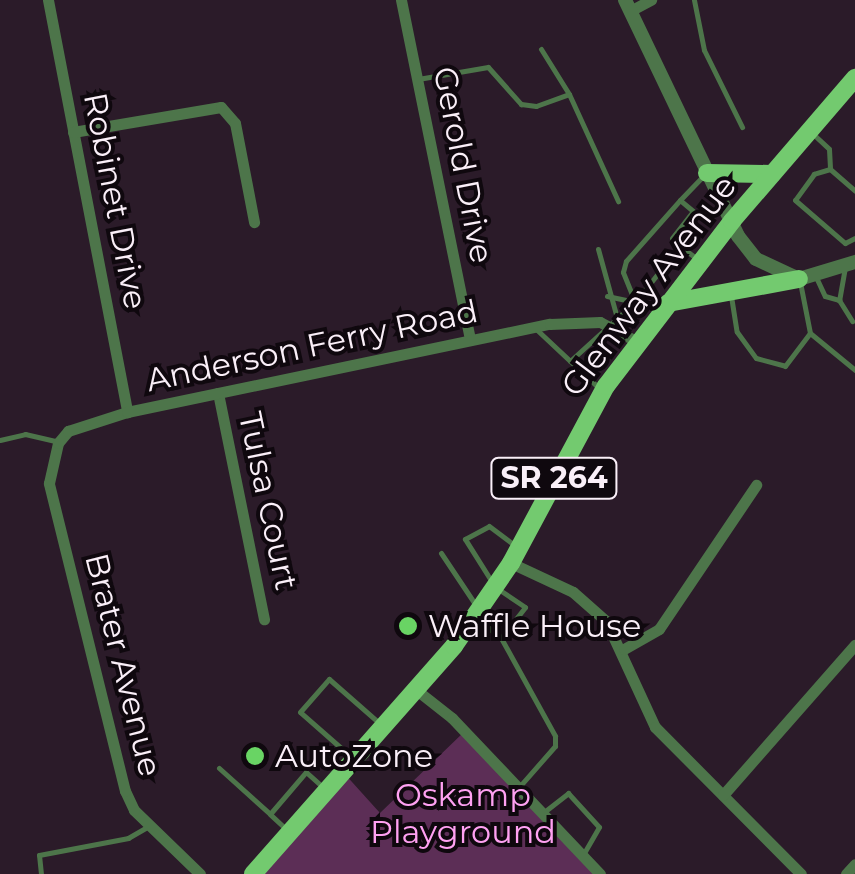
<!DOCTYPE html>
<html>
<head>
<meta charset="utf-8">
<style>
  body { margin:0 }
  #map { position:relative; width:855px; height:874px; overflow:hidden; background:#2b1b29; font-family:Montserrat,sans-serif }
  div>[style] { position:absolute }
  .green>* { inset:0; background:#5c2e56 }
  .service>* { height:5px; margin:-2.5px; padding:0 2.5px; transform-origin:2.5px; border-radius:2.5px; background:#4d754a }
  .minor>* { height:11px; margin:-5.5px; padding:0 5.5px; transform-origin:5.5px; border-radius:5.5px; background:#4d754a }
  .tertiary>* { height:14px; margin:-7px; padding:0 7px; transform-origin:7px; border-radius:7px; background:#4d754a }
  .primary>* { height:18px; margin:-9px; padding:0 9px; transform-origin:9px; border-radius:9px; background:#73ca6f }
  .dots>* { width:28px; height:28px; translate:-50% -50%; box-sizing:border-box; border:5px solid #0f080e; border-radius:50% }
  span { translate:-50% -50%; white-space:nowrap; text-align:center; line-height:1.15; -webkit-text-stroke:8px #0f080e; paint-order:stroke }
  .shield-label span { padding:2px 8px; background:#0f080e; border:2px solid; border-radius:8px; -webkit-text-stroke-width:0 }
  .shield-label { font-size:30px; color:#faeff8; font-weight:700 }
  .street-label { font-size:32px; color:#faeff8 }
  .poi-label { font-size:32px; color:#faeff8 }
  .left { translate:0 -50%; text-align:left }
  .park-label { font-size:32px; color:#ffa1f2 }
</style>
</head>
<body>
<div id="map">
  <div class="green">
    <i style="clip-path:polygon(465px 731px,600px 874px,253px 874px,343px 772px,380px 813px)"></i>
  </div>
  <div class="service">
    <i style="left:694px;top:0;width:51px;rotate:78.7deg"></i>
    <i style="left:704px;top:50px;width:86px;rotate:63.7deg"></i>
    <i style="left:541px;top:49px;width:53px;rotate:58.1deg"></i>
    <i style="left:418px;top:79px;width:71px;rotate:-9.7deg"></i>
    <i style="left:488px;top:67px;width:50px;rotate:48.3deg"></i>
    <i style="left:521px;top:104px;width:15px;rotate:8deg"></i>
    <i style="left:536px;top:106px;width:35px;rotate:-20deg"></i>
    <i style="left:569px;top:94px;width:118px;rotate:65.4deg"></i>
    <i style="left:812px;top:133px;width:23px;rotate:43deg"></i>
    <i style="left:829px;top:149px;width:20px;rotate:87deg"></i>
    <i style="left:830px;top:169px;width:33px;rotate:41deg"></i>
    <i style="left:830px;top:169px;width:17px;rotate:163deg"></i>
    <i style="left:814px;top:174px;width:32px;rotate:126deg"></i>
    <i style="left:795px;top:200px;width:66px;rotate:40.7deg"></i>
    <i style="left:845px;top:243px;width:11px;rotate:-27deg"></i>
    <i style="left:680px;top:246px;width:21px;rotate:37deg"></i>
    <i style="left:598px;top:249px;width:72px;rotate:74.6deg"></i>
    <i style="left:845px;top:267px;width:34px;rotate:100deg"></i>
    <i style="left:839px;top:300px;width:25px;rotate:58deg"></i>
    <i style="left:815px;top:275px;width:23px;rotate:65deg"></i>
    <i style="left:825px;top:296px;width:15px;rotate:16deg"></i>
    <i style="left:607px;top:296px;width:29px;rotate:12deg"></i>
    <i style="left:635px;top:302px;width:72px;rotate:-51.2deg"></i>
    <i style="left:680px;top:246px;width:11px;rotate:-135deg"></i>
    <i style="left:672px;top:238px;width:34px;rotate:-52deg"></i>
    <i style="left:693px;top:211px;width:17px;rotate:-140deg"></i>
    <i style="left:680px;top:200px;width:36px;rotate:-46deg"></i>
    <i style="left:731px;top:296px;width:36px;rotate:81deg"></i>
    <i style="left:737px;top:332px;width:32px;rotate:54deg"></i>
    <i style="left:756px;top:358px;width:30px;rotate:15deg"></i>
    <i style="left:785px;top:366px;width:41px;rotate:-52.9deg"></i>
    <i style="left:810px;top:333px;width:52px;rotate:-101.1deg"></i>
    <i style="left:536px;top:329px;width:89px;rotate:43.2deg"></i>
    <i style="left:810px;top:333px;width:58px;rotate:39.4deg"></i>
    <i style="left:570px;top:361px;width:88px;rotate:-42.2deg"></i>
    <i style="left:635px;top:302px;width:32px;rotate:-112deg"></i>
    <i style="left:623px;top:272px;width:11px;rotate:-75deg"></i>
    <i style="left:626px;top:261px;width:81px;rotate:-48.5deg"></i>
    <i style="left:0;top:440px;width:26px;rotate:-13deg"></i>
    <i style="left:25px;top:434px;width:31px;rotate:13deg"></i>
    <i style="left:441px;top:553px;width:61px;rotate:56.3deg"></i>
    <i style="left:492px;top:582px;width:51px;rotate:-122.1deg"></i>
    <i style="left:465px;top:539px;width:27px;rotate:-28deg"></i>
    <i style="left:489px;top:526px;width:35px;rotate:37deg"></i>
    <i style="left:478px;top:619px;width:30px;rotate:40deg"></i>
    <i style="left:501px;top:638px;width:39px;rotate:-52deg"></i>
    <i style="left:525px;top:607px;width:30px;rotate:-146deg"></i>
    <i style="left:501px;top:638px;width:112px;rotate:61.1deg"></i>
    <i style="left:555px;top:736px;width:10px;rotate:90deg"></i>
    <i style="left:555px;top:746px;width:55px;rotate:131.3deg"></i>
    <i style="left:349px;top:755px;width:65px;rotate:-138.7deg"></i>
    <i style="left:300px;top:712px;width:44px;rotate:-48.7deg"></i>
    <i style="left:329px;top:679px;width:67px;rotate:41.3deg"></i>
    <i style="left:219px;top:768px;width:69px;rotate:42deg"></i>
    <i style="left:544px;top:812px;width:31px;rotate:-38deg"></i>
    <i style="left:568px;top:793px;width:46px;rotate:47.6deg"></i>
    <i style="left:599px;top:827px;width:30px;rotate:120deg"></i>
    <i style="left:287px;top:830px;width:23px;rotate:-137deg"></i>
    <i style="left:270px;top:814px;width:55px;rotate:-49.4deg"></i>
    <i style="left:306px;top:772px;width:25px;rotate:42deg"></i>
    <i style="left:41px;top:874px;width:19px;rotate:-96deg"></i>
    <i style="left:39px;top:855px;width:91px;rotate:-10.8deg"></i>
    <i style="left:128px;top:838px;width:22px;rotate:-30deg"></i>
  </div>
  <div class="minor">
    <i style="left:48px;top:0;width:420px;rotate:79.1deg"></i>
    <i style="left:401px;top:0;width:347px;rotate:78.5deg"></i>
    <i style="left:630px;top:11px;width:24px;rotate:-28deg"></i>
    <i style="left:73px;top:132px;width:150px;rotate:-9.6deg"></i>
    <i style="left:221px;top:107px;width:21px;rotate:49deg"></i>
    <i style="left:235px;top:123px;width:101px;rotate:79.1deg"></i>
    <i style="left:218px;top:393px;width:231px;rotate:78.5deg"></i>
    <i style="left:511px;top:563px;width:68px;rotate:25.1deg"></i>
    <i style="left:573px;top:592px;width:44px;rotate:41.3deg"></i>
    <i style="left:606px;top:621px;width:117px;rotate:65.2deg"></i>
    <i style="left:655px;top:727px;width:207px;rotate:45.2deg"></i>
    <i style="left:624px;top:649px;width:40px;rotate:-29.7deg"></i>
    <i style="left:659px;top:629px;width:174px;rotate:-56deg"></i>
    <i style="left:419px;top:692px;width:42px;rotate:38.2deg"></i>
    <i style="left:452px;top:718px;width:215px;rotate:46.5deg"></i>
    <i style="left:723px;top:795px;width:200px;rotate:-48.7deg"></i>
    <i style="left:200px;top:874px;width:92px;rotate:-135.9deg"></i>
    <i style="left:134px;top:810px;width:21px;rotate:-115deg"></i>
    <i style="left:125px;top:791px;width:317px;rotate:-103.9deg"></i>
    <i style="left:49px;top:483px;width:41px;rotate:-77.3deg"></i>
    <i style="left:58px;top:443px;width:16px;rotate:-50deg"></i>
    <i style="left:68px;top:431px;width:62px;rotate:-17.9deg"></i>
    <i style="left:127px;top:412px;width:432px;rotate:-11.8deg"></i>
    <i style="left:550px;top:324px;width:50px;rotate:-2.3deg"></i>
    <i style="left:600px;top:322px;width:43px;rotate:27.8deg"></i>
    <i style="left:846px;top:874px;width:13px;rotate:-48deg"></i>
  </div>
  <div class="tertiary">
    <i style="left:625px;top:0;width:262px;rotate:64.4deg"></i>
    <i style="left:738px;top:236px;width:29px;rotate:52deg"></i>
    <i style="left:756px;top:259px;width:47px;rotate:24.9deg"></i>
    <i style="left:799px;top:279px;width:59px;rotate:-16.9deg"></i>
  </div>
  <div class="primary">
    <i style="left:707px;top:173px;width:65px;rotate:0.9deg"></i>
    <i style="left:668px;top:303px;width:133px;rotate:-10.4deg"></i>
    <i style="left:253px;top:874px;width:304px;rotate:-48.6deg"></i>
    <i style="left:454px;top:646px;width:101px;rotate:-55.5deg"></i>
    <i style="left:511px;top:563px;width:201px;rotate:-61.8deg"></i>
    <i style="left:606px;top:386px;width:208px;rotate:-52.6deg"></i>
    <i style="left:732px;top:221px;width:189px;rotate:-49.3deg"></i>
  </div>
  <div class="dots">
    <i style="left:408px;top:626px;background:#69d464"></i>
    <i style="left:255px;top:756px;background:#69d464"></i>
  </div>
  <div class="shield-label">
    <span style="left:554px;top:478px">SR 264</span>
  </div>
  <div class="street-label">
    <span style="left:463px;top:165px;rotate:79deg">Gerold Drive</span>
    <span style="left:115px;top:201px;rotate:79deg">Robinet Drive</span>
    <span style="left:649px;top:286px;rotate:-53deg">Glenway Avenue</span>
    <span style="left:312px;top:346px;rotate:-12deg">Anderson Ferry Road</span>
    <span style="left:268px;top:501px;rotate:78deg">Tulsa Court</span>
    <span style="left:123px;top:665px;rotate:76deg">Brater Avenue</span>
  </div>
  <div class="poi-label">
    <span class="left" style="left:428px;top:626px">Waffle House</span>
    <span class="left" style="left:275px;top:756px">AutoZone</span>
  </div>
  <div class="park-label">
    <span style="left:463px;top:814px">Oskamp<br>Playground</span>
  </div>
</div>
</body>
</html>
